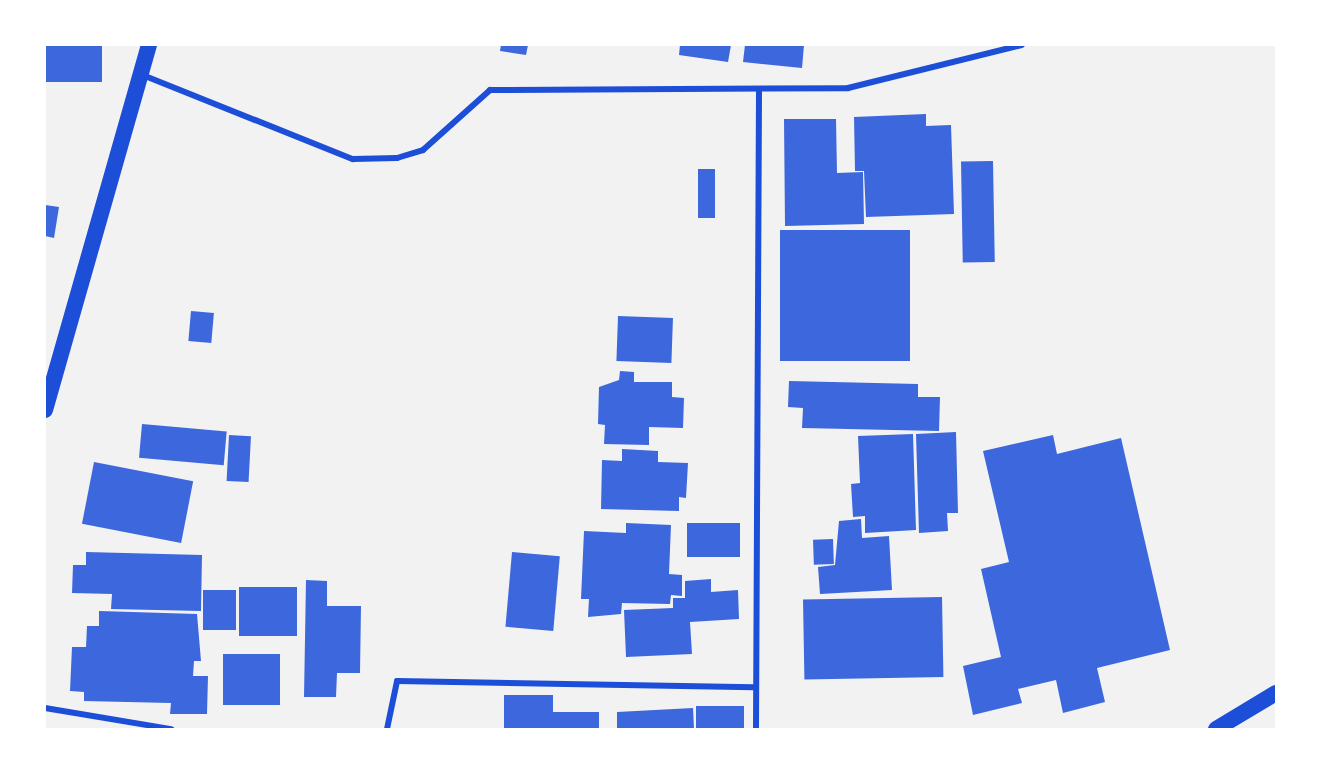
<!DOCTYPE html>
<html>
<head>
<meta charset="utf-8">
<style>
  body { margin:0 }
  #map { position:relative; width:1321px; height:774px; overflow:hidden; background:#f2f2f2; font-family:"Source Serif 4",serif }
  div>[style] { position:absolute }
  .building>* { inset:0; background:#3d67dc; transform-origin:0 0 }
  .minor>* { height:6px; margin:-3px; padding:0 3px; transform-origin:3px; border-radius:3px; background:#1d4ed8 }
  .trunk>* { height:16px; margin:-8px; padding:0 8px; transform-origin:8px; border-radius:8px; background:#1d4ed8 }
  span { translate:-50% -50%; white-space:nowrap; text-align:center; line-height:1.15; -webkit-text-stroke:6px #fff; paint-order:stroke }
  .frame { position:absolute; inset:0; border:46px solid #fff; pointer-events:none }
</style>
</head>
<body>
<div id="map">
  <div class="building">
    <i style="left:45px;top:45px;width:57px;height:37px"></i>
    <i style="clip-path:polygon(501px 45px,528px 45px,526px 55px,500px 51px)"></i>
    <i style="clip-path:polygon(680px 45px,731px 45px,728px 62px,679px 55px)"></i>
    <i style="clip-path:polygon(745px 45px,804px 45px,802px 68px,743px 62px)"></i>
    <i style="clip-path:polygon(926px 114px,926px 126px,951px 125px,954px 214px,866px 217px,864px 171px,855px 171px,854px 117px)"></i>
    <i style="clip-path:polygon(784px 119px,836px 119px,837px 173px,863px 172px,864px 224px,785px 226px)"></i>
    <i style="left:993px;top:161px;width:101px;height:32px;rotate:89deg"></i>
    <i style="left:698px;top:169px;width:17px;height:49px"></i>
    <i style="clip-path:polygon(45px 205px,59px 207px,54px 238px,45px 236px)"></i>
    <i style="left:780px;top:230px;width:130px;height:131px"></i>
    <i style="left:191px;top:311px;width:23px;height:30px;rotate:5deg"></i>
    <i style="left:618px;top:316px;width:55px;height:45px;rotate:2deg"></i>
    <i style="clip-path:polygon(620px 371px,634px 372px,634px 382px,672px 382px,672px 397px,684px 398px,683px 428px,649px 427px,649px 445px,604px 444px,605px 425px,598px 424px,599px 387px,619px 380px)"></i>
    <i style="clip-path:polygon(789px 381px,918px 384px,918px 397px,940px 397px,939px 431px,802px 428px,803px 408px,788px 407px)"></i>
    <i style="left:142px;top:424px;width:85px;height:34px;rotate:5deg"></i>
    <i style="clip-path:polygon(956px 432px,958px 513px,947px 513px,948px 531px,919px 533px,916px 434px)"></i>
    <i style="clip-path:polygon(913px 434px,916px 530px,865px 533px,865px 516px,853px 517px,851px 484px,860px 483px,858px 436px)"></i>
    <i style="left:229px;top:435px;width:22px;height:46px;rotate:3deg"></i>
    <i style="clip-path:polygon(1053px 435px,1057px 454px,1121px 438px,1170px 650px,1097px 668px,1105px 702px,1063px 713px,1056px 680px,1018px 689px,1022px 703px,973px 715px,963px 666px,1001px 657px,981px 569px,1009px 562px,983px 451px)"></i>
    <i style="clip-path:polygon(622px 449px,658px 451px,658px 462px,688px 463px,686px 498px,679px 497px,679px 511px,601px 509px,602px 460px,622px 461px)"></i>
    <i style="left:94px;top:462px;width:101px;height:63px;rotate:11deg"></i>
    <i style="clip-path:polygon(861px 519px,862px 538px,889px 536px,892px 590px,820px 594px,818px 567px,835px 565px,839px 521px)"></i>
    <i style="clip-path:polygon(626px 523px,671px 525px,669px 574px,682px 575px,682px 596px,671px 595px,670px 604px,622px 603px,621px 614px,588px 617px,589px 599px,581px 599px,584px 531px,626px 533px)"></i>
    <i style="left:740px;top:523px;width:34px;height:53px;rotate:90deg"></i>
    <i style="left:833px;top:539px;width:25px;height:20px;rotate:88deg"></i>
    <i style="clip-path:polygon(86px 552px,202px 555px,201px 611px,111px 609px,112px 594px,72px 593px,73px 565px,86px 565px)"></i>
    <i style="left:512px;top:552px;width:48px;height:75px;rotate:5deg"></i>
    <i style="clip-path:polygon(711px 579px,711px 592px,738px 590px,739px 619px,690px 622px,692px 654px,626px 657px,624px 610px,673px 608px,673px 598px,685px 598px,685px 581px)"></i>
    <i style="clip-path:polygon(306px 580px,327px 581px,327px 606px,361px 606px,360px 673px,337px 673px,336px 697px,304px 697px)"></i>
    <i style="left:239px;top:587px;width:58px;height:49px"></i>
    <i style="left:203px;top:590px;width:33px;height:40px"></i>
    <i style="left:942px;top:597px;width:80px;height:139px;rotate:89deg"></i>
    <i style="clip-path:polygon(99px 611px,197px 614px,201px 661px,194px 661px,193px 676px,208px 676px,207px 714px,170px 714px,171px 703px,84px 701px,84px 692px,70px 691px,72px 647px,86px 647px,87px 626px,99px 626px)"></i>
    <i style="left:223px;top:654px;width:57px;height:51px"></i>
    <i style="clip-path:polygon(504px 695px,553px 695px,553px 712px,599px 712px,599px 729px,504px 729px)"></i>
    <i style="left:696px;top:706px;width:48px;height:23px"></i>
    <i style="clip-path:polygon(693px 708px,694px 729px,617px 729px,617px 712px)"></i>
  </div>
  <div class="minor">
    <i style="left:145px;top:76px;width:224px;rotate:21.8deg"></i>
    <i style="left:353px;top:159px;width:44px;rotate:-1.3deg"></i>
    <i style="left:397px;top:158px;width:27px;rotate:-17deg"></i>
    <i style="left:423px;top:150px;width:90px;rotate:-41.8deg"></i>
    <i style="left:490px;top:90px;width:358px;rotate:-0.3deg"></i>
    <i style="left:848px;top:88px;width:179px;rotate:-13.9deg"></i>
    <i style="left:45px;top:708px;width:128px;rotate:9.5deg"></i>
    <i style="left:387px;top:729px;width:49px;rotate:-78.2deg"></i>
    <i style="left:397px;top:681px;width:357px;rotate:1deg"></i>
    <i style="left:756px;top:729px;width:638px;rotate:-89.73deg"></i>
  </div>
  <div class="trunk">
    <i style="left:45px;top:410px;width:380px;rotate:-74.1deg"></i>
    <i style="left:1216px;top:729px;width:70px;rotate:-31deg"></i>
  </div>
  <div class="frame"></div>
</div>
</body>
</html>
